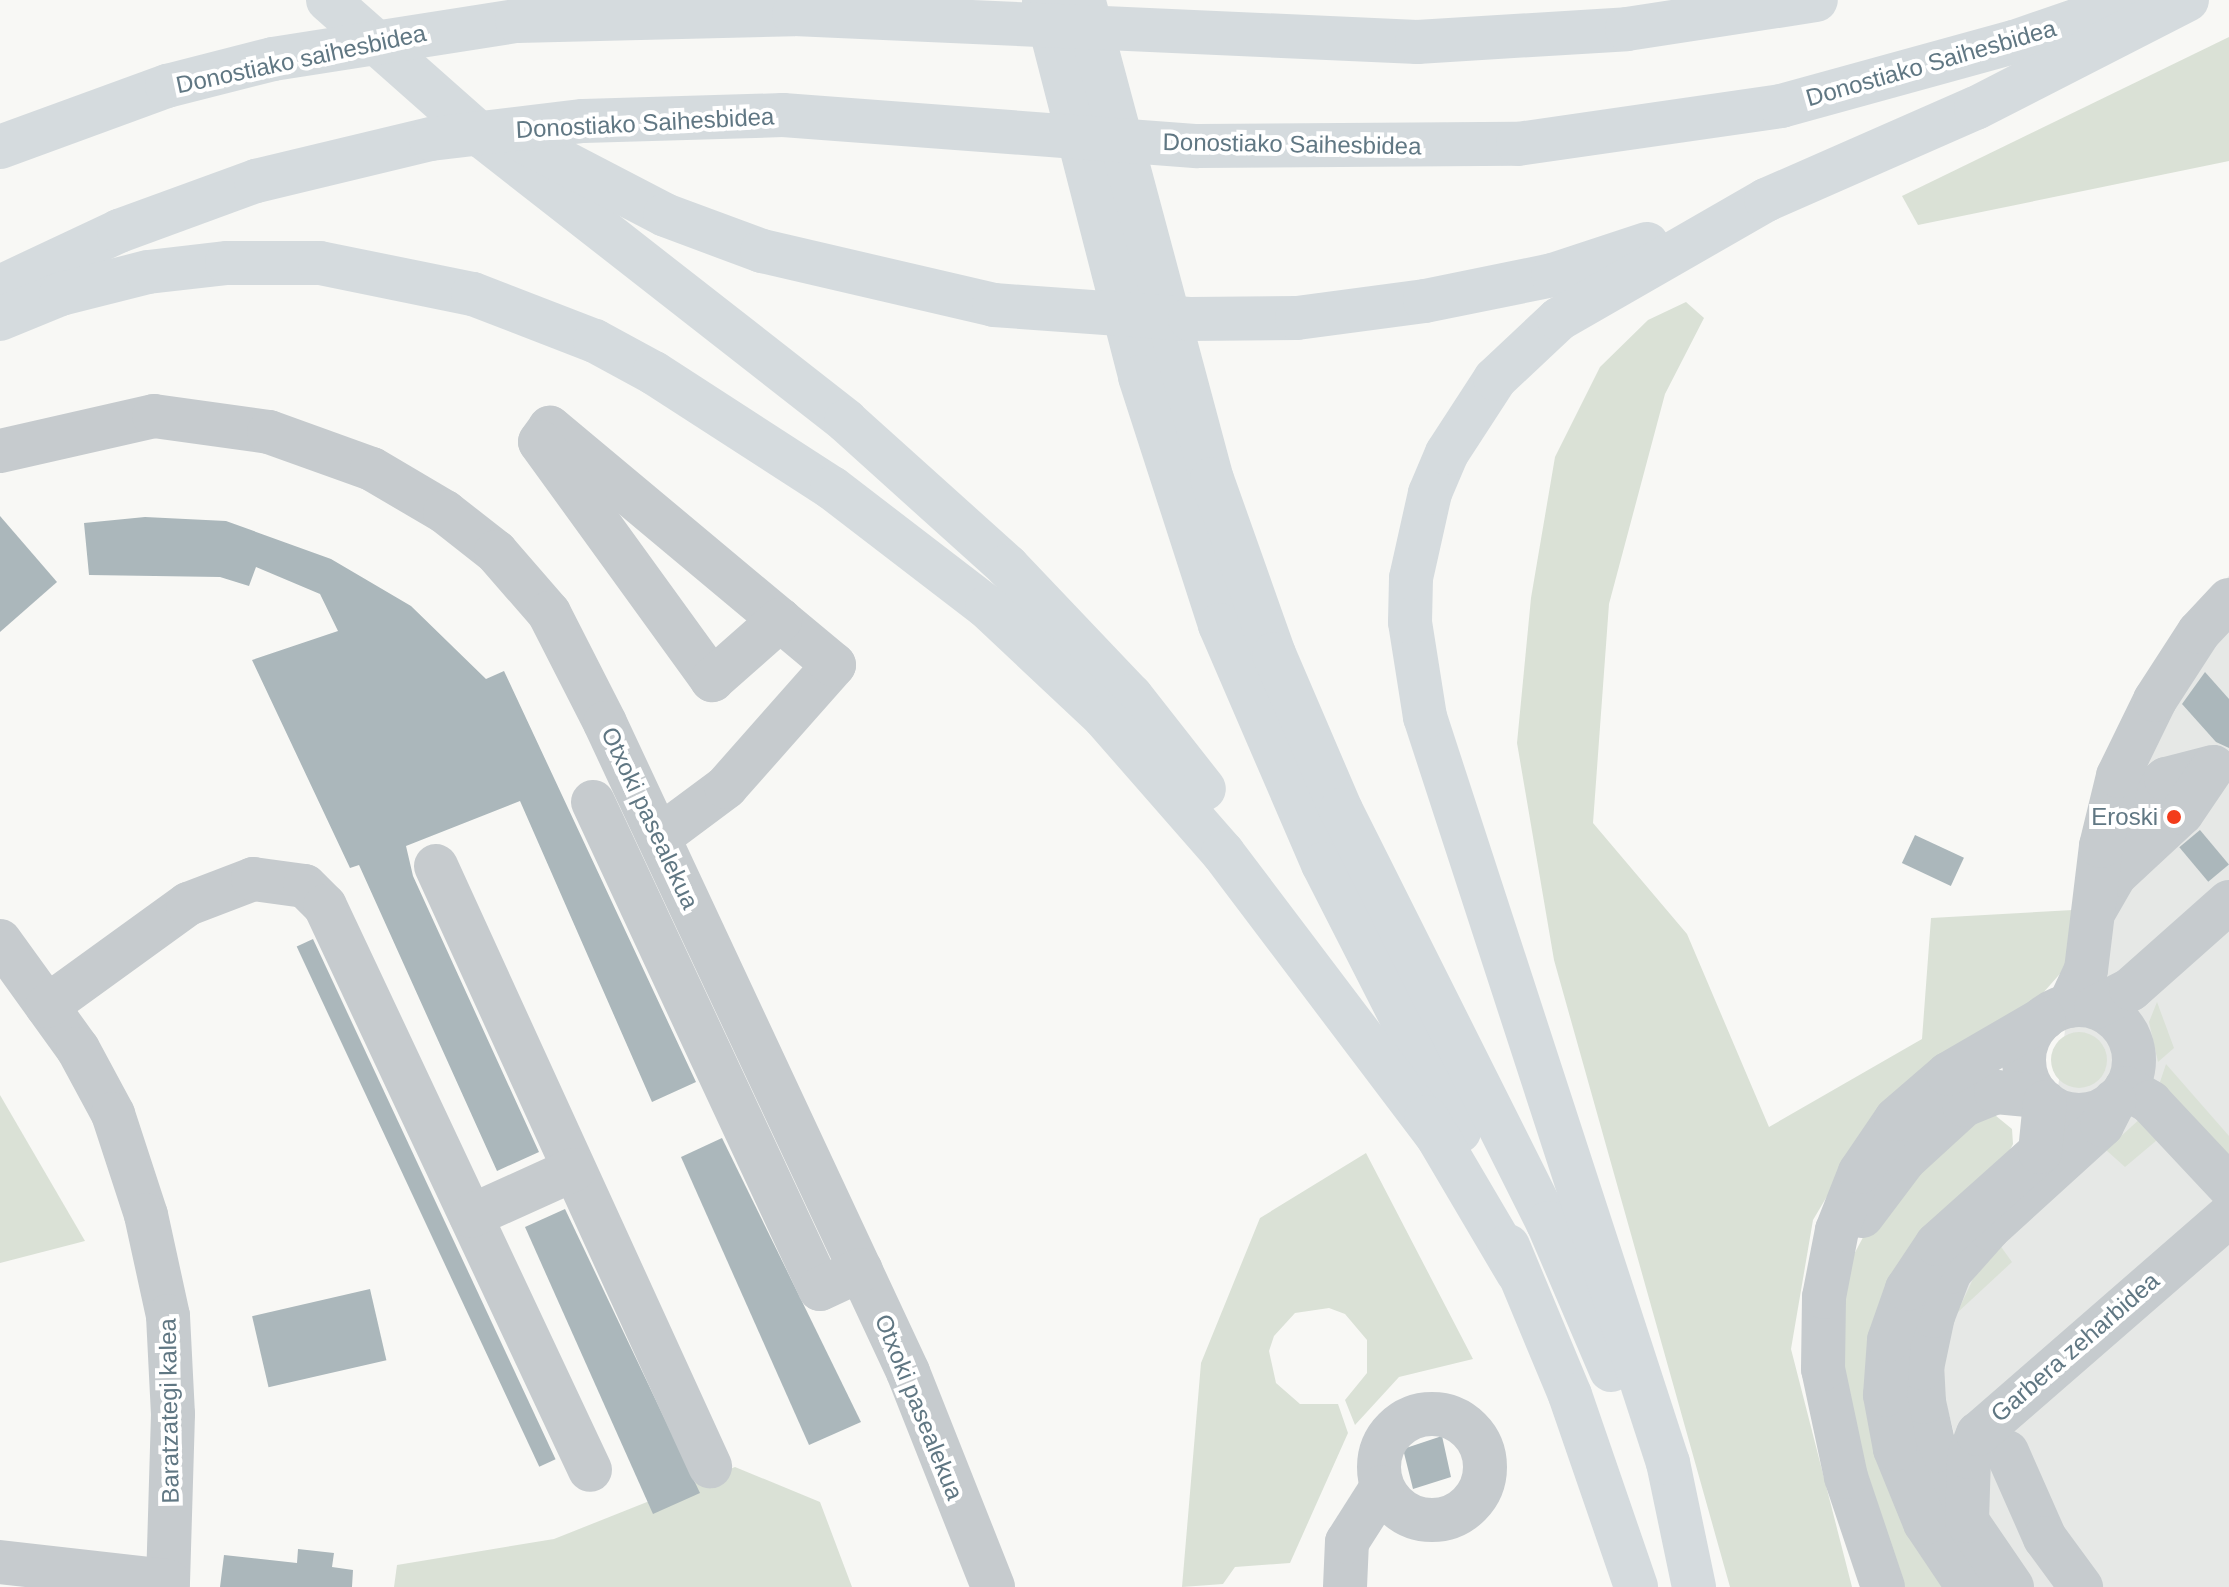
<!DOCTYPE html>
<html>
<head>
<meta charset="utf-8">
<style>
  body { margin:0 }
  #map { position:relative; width:2229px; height:1587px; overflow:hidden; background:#f8f8f5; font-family:Arial,sans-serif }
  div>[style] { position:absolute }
  .built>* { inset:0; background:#e6e8e6 }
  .green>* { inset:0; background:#dae1d6 }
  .round { border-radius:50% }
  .building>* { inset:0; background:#abb7bb; transform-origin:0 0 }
  .minor>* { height:44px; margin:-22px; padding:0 22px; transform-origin:22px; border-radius:22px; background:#c6cbce }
  .minor>.ring { margin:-22px; padding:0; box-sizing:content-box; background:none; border:44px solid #c6cbce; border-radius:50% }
  .highway>* { height:44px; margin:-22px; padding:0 22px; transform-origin:22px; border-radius:22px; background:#d5dbde }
  .dots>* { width:22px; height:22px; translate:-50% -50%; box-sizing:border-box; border:4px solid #fff; border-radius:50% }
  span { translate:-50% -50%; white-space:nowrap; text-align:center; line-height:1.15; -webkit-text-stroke:8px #fff; paint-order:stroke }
  .street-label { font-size:24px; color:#607783 }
  .poi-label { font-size:24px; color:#607783 }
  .right { translate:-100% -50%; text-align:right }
</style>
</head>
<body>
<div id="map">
  <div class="built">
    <i style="clip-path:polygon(2229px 576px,2229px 1587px,2025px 1587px,1982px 1539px,1932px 1350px,2055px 1113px,2080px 906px,2186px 620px)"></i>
  </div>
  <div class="green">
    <i style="clip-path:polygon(2229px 37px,2229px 161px,1918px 225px,1902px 196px)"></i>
    <i style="clip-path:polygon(1686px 302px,1704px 318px,1665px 394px,1609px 604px,1593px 823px,1687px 934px,1769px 1127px,1922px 1039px,1931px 918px,2073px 910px,2066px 967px,2043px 993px,1861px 1139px,1813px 1220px,1791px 1349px,1852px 1587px,1730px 1587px,1554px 960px,1517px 743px,1531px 598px,1555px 457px,1600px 367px,1648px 320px)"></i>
    <i style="clip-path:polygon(2157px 1002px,2174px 1048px,2158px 1062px,2149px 1022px)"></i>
    <i class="round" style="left:2051px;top:1032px;width:56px;height:56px"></i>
    <i style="clip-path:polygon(2166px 1064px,2229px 1136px,2229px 1161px,2160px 1082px)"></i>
    <i style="clip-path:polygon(0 1095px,85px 1241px,0 1263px)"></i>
    <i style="clip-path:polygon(1990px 1111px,2012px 1129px,2013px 1144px,2005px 1160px,1934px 1230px,1950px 1587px,1902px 1587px,1834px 1366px,1843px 1275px,1877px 1211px,1922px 1150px)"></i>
    <i style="clip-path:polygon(2143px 1116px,2163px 1135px,2125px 1167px,2106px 1150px)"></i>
    <i style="clip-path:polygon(1366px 1153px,1473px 1359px,1399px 1377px,1355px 1425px,1345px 1400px,1367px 1373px,1367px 1340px,1345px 1314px,1329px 1308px,1295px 1313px,1274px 1336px,1269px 1351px,1276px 1383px,1300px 1404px,1338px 1404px,1348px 1433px,1290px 1563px,1235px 1567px,1223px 1584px,1182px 1587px,1201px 1363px,1260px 1218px)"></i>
    <i style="clip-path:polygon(1999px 1244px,2012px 1262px,1957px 1313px,1973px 1279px)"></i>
    <i style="clip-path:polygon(735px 1467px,820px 1502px,852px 1587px,394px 1587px,397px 1565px,554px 1539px)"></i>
  </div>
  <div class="building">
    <i style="clip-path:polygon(0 516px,57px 582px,0 632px)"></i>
    <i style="clip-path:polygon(145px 517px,226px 521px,331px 559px,411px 606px,486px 679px,504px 671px,696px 1082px,652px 1102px,520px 801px,406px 846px,413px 876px,539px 1152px,497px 1171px,359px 865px,350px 868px,252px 660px,338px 631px,320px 594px,256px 567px,249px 586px,220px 577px,89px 575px,84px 523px)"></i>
    <i style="clip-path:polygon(2205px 672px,2229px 699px,2229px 748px,2216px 742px,2182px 704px)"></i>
    <i style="left:2200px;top:830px;width:45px;height:27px;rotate:50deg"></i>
    <i style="left:1915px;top:835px;width:54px;height:31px;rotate:25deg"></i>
    <i style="left:313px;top:939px;width:574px;height:18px;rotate:65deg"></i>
    <i style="clip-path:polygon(722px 1138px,861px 1422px,809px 1445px,681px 1157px)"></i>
    <i style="clip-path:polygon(565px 1209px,700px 1493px,653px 1514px,525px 1227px)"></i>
    <i style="left:370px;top:1289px;width:73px;height:121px;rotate:77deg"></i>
    <i style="clip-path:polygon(1442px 1436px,1451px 1477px,1413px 1489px,1403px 1449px)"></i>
    <i style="clip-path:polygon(298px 1549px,334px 1553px,332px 1567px,353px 1570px,352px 1587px,220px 1587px,224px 1555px,297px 1563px)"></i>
  </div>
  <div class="minor">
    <i style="left:0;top:451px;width:158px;rotate:-12.8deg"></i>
    <i style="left:154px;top:416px;width:116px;rotate:7.9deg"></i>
    <i style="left:269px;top:432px;width:109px;rotate:19.8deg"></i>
    <i style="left:372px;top:469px;width:85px;rotate:30.5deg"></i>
    <i style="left:445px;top:512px;width:65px;rotate:38.1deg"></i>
    <i style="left:496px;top:552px;width:81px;rotate:49deg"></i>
    <i style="left:549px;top:613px;width:123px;rotate:63deg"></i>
    <i style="left:605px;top:723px;width:716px;rotate:64.97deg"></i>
    <i style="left:908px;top:1372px;width:231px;rotate:68.4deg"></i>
    <i style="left:593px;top:802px;width:537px;rotate:65.01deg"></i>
    <i style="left:820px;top:1289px;width:45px;rotate:-24.9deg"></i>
    <i style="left:659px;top:837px;width:84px;rotate:-36.7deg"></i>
    <i style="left:726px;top:787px;width:163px;rotate:-48.5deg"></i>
    <i style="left:834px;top:665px;width:70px;rotate:-140.2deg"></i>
    <i style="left:780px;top:620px;width:300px;rotate:-140.1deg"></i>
    <i style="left:550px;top:428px;width:17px;rotate:126deg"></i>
    <i style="left:540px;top:442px;width:294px;rotate:54.1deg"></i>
    <i style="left:712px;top:680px;width:91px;rotate:-41.4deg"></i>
    <i style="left:2120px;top:853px;width:58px;rotate:-67.8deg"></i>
    <i style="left:2142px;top:799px;width:31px;rotate:-40deg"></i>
    <i style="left:2166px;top:779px;width:49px;rotate:-14.3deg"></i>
    <i style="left:436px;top:866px;width:660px;rotate:65.46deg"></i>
    <i style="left:2096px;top:908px;width:38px;rotate:-60deg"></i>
    <i style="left:2115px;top:875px;width:91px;rotate:-42.8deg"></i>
    <i style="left:2182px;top:813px;width:55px;rotate:-56deg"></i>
    <i style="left:0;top:941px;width:133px;rotate:54.2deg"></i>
    <i style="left:78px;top:1049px;width:74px;rotate:61.7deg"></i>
    <i style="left:113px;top:1114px;width:106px;rotate:71.9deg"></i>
    <i style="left:146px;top:1215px;width:103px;rotate:77.7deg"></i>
    <i style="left:168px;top:1316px;width:98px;rotate:87.1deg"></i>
    <i style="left:173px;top:1414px;width:173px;rotate:91.7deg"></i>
    <i class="ring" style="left:2024px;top:1005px;width:66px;height:66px"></i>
    <i style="left:47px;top:1006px;width:174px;rotate:-35.9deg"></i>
    <i style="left:188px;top:904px;width:70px;rotate:-21deg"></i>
    <i style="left:253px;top:879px;width:52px;rotate:7.7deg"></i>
    <i style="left:305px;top:886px;width:28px;rotate:45deg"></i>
    <i style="left:325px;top:906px;width:623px;rotate:64.83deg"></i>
    <i style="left:2069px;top:1006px;width:40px;rotate:-65deg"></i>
    <i style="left:2086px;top:970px;width:125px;rotate:-83.1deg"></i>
    <i style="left:2101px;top:846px;width:72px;rotate:-76.3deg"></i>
    <i style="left:2118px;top:776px;width:85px;rotate:-64deg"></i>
    <i style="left:2155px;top:700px;width:81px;rotate:-57.1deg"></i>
    <i style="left:2199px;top:632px;width:44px;rotate:-46.8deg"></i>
    <i style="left:2096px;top:1007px;width:39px;rotate:-27deg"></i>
    <i style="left:2131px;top:989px;width:131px;rotate:-41.6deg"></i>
    <i style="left:2126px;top:1088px;width:28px;rotate:30deg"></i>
    <i style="left:2150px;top:1102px;width:115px;rotate:46.8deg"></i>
    <i style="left:471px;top:1216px;width:112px;rotate:-24.3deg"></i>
    <i style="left:1862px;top:1216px;width:71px;rotate:-53deg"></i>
    <i style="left:1905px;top:1159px;width:80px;rotate:-42.5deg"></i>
    <i style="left:1964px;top:1105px;width:35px;rotate:-22deg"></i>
    <i style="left:1996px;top:1092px;width:42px;rotate:5.4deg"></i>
    <i class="ring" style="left:1379px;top:1414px;width:62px;height:62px"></i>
    <i style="left:2007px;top:1452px;width:94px;rotate:66.2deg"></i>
    <i style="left:2045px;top:1538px;width:61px;rotate:53.7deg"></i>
    <i style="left:1962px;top:1512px;width:67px;rotate:-113.9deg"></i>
    <i style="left:1935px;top:1451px;width:50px;rotate:-102.7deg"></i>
    <i style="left:1924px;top:1402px;width:34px;rotate:-93deg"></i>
    <i style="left:1922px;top:1368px;width:53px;rotate:-78.1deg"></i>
    <i style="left:1933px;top:1316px;width:47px;rotate:-68.9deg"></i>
    <i style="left:1950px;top:1272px;width:59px;rotate:-48.4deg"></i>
    <i style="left:1989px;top:1228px;width:153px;rotate:-42.3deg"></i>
    <i style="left:2102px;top:1125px;width:27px;rotate:-63deg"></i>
    <i style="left:0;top:1562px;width:169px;rotate:6.5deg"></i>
    <i style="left:1345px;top:1587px;width:45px;rotate:-87.5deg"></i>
    <i style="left:1347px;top:1542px;width:65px;rotate:-57.5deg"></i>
    <i style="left:1883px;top:1587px;width:116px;rotate:-108.6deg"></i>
    <i style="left:1846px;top:1477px;width:110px;rotate:-102deg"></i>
    <i style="left:1823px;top:1369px;width:72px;rotate:-89.2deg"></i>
    <i style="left:1824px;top:1297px;width:68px;rotate:-79deg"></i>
    <i style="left:1837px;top:1230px;width:62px;rotate:-68.4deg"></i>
    <i style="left:1860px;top:1172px;width:64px;rotate:-55.8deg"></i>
    <i style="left:1896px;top:1119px;width:69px;rotate:-40.9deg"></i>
    <i style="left:1948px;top:1074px;width:110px;rotate:-30.1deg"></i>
    <i style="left:1968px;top:1587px;width:77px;rotate:-123.9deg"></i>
    <i style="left:1925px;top:1523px;width:80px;rotate:-112.1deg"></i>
    <i style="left:1895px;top:1449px;width:55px;rotate:-100.5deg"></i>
    <i style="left:1885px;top:1395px;width:55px;rotate:-85.8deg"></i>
    <i style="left:1889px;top:1340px;width:54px;rotate:-70.6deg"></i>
    <i style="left:1907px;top:1289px;width:54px;rotate:-56.3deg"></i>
    <i style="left:1937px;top:1244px;width:138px;rotate:-41.8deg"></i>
    <i style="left:2040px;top:1152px;width:50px;rotate:-84.3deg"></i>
    <i style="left:2012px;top:1587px;width:80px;rotate:-124.3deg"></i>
    <i style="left:1967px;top:1521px;width:64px;rotate:-88.2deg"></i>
    <i style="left:1969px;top:1457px;width:25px;rotate:-69deg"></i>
    <i style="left:1978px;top:1434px;width:332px;rotate:-41deg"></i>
  </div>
  <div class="highway">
    <i style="left:328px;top:0;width:207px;rotate:41.5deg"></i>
    <i style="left:483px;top:137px;width:461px;rotate:38deg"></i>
    <i style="left:846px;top:421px;width:217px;rotate:42deg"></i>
    <i style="left:1007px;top:566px;width:180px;rotate:46.4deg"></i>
    <i style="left:1131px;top:696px;width:118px;rotate:51.9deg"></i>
    <i style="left:1044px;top:2px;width:387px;rotate:75.6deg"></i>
    <i style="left:1140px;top:377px;width:261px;rotate:72.1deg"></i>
    <i style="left:1220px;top:625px;width:260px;rotate:66.7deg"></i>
    <i style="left:1323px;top:864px;width:300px;rotate:63deg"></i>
    <i style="left:1084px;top:2px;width:494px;rotate:75deg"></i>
    <i style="left:1212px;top:479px;width:186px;rotate:70.5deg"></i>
    <i style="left:1274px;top:654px;width:170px;rotate:66.8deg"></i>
    <i style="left:1341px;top:810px;width:462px;rotate:63.4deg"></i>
    <i style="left:1548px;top:1223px;width:160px;rotate:66.8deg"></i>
    <i style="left:521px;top:140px;width:162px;rotate:27.5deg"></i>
    <i style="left:665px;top:215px;width:103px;rotate:20.4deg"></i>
    <i style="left:762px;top:251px;width:238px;rotate:13.1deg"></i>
    <i style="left:994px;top:305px;width:196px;rotate:4.1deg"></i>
    <i style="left:1190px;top:319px;width:107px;rotate:-0.5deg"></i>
    <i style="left:1297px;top:318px;width:129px;rotate:-7.6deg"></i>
    <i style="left:1425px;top:301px;width:131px;rotate:-11.5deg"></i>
    <i style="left:1553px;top:275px;width:99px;rotate:-18.3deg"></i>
    <i style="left:0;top:147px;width:178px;rotate:-20.1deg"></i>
    <i style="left:167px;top:86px;width:109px;rotate:-14.3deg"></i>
    <i style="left:273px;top:59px;width:247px;rotate:-8.9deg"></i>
    <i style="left:517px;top:21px;width:277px;rotate:-1.4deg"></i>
    <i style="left:794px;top:14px;width:624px;rotate:2.57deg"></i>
    <i style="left:1417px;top:42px;width:210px;rotate:-3.5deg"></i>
    <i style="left:1627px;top:29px;width:191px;rotate:-8.7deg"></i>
    <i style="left:0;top:287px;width:132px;rotate:-25.2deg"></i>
    <i style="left:119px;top:231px;width:146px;rotate:-20.1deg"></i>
    <i style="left:256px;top:181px;width:180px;rotate:-13.5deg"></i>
    <i style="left:431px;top:139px;width:153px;rotate:-6.8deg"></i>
    <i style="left:583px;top:121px;width:200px;rotate:-1.7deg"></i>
    <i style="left:783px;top:115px;width:416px;rotate:4.3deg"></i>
    <i style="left:1198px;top:146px;width:320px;rotate:-0.4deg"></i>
    <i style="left:1518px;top:144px;width:266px;rotate:-8.2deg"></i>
    <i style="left:1781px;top:106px;width:242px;rotate:-15.4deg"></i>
    <i style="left:2014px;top:42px;width:129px;rotate:-19deg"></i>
    <i style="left:0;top:319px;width:66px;rotate:-22.3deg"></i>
    <i style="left:61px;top:294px;width:90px;rotate:-14.2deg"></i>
    <i style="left:148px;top:272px;width:80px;rotate:-6.5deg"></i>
    <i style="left:227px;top:263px;width:93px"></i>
    <i style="left:320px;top:263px;width:156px;rotate:11.5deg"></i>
    <i style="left:473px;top:294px;width:131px;rotate:21.1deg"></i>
    <i style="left:595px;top:341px;width:67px;rotate:28.5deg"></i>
    <i style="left:654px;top:373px;width:212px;rotate:32.9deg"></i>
    <i style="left:832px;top:488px;width:195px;rotate:37.5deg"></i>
    <i style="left:987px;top:607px;width:161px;rotate:43.2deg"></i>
    <i style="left:1104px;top:717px;width:181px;rotate:48.8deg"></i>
    <i style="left:1223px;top:853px;width:363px;rotate:52.9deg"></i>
    <i style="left:1426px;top:1117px;width:181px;rotate:59.5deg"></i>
    <i style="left:1508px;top:1246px;width:161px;rotate:67.4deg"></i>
    <i style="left:1570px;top:1395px;width:203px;rotate:71deg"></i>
    <i style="left:1694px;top:1587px;width:127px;rotate:-101.8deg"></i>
    <i style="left:1668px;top:1463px;width:785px;rotate:-108.04deg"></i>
    <i style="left:1425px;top:717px;width:96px;rotate:-99deg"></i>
    <i style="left:1410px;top:622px;width:44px;rotate:-88.7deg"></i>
    <i style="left:1411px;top:578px;width:87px;rotate:-77.4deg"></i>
    <i style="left:1430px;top:493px;width:43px;rotate:-67deg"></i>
    <i style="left:1447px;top:453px;width:88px;rotate:-57deg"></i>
    <i style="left:1495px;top:379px;width:88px;rotate:-43.2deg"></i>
    <i style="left:1559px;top:319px;width:239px;rotate:-29.9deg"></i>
    <i style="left:1766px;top:200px;width:229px;rotate:-23.7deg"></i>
    <i style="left:1976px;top:108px;width:237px;rotate:-27.1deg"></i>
  </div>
  <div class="dots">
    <i style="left:2174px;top:817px;background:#f33c1b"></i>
  </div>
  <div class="street-label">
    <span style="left:301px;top:59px;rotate:-12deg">Donostiako saihesbidea</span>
    <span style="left:1931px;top:63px;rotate:-16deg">Donostiako Saihesbidea</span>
    <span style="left:645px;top:123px;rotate:-3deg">Donostiako Saihesbidea</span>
    <span style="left:1292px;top:144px;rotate:1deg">Donostiako Saihesbidea</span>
    <span style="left:650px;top:818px;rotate:65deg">Otxoki pasealekua</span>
    <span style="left:2075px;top:1347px;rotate:-41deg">Garbera zeharbidea</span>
    <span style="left:919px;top:1407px;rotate:68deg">Otxoki pasealekua</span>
    <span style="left:169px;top:1411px;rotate:-91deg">Baratzategi kalea</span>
  </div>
  <div class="poi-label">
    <span class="right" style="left:2158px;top:817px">Eroski</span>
  </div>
</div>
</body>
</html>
